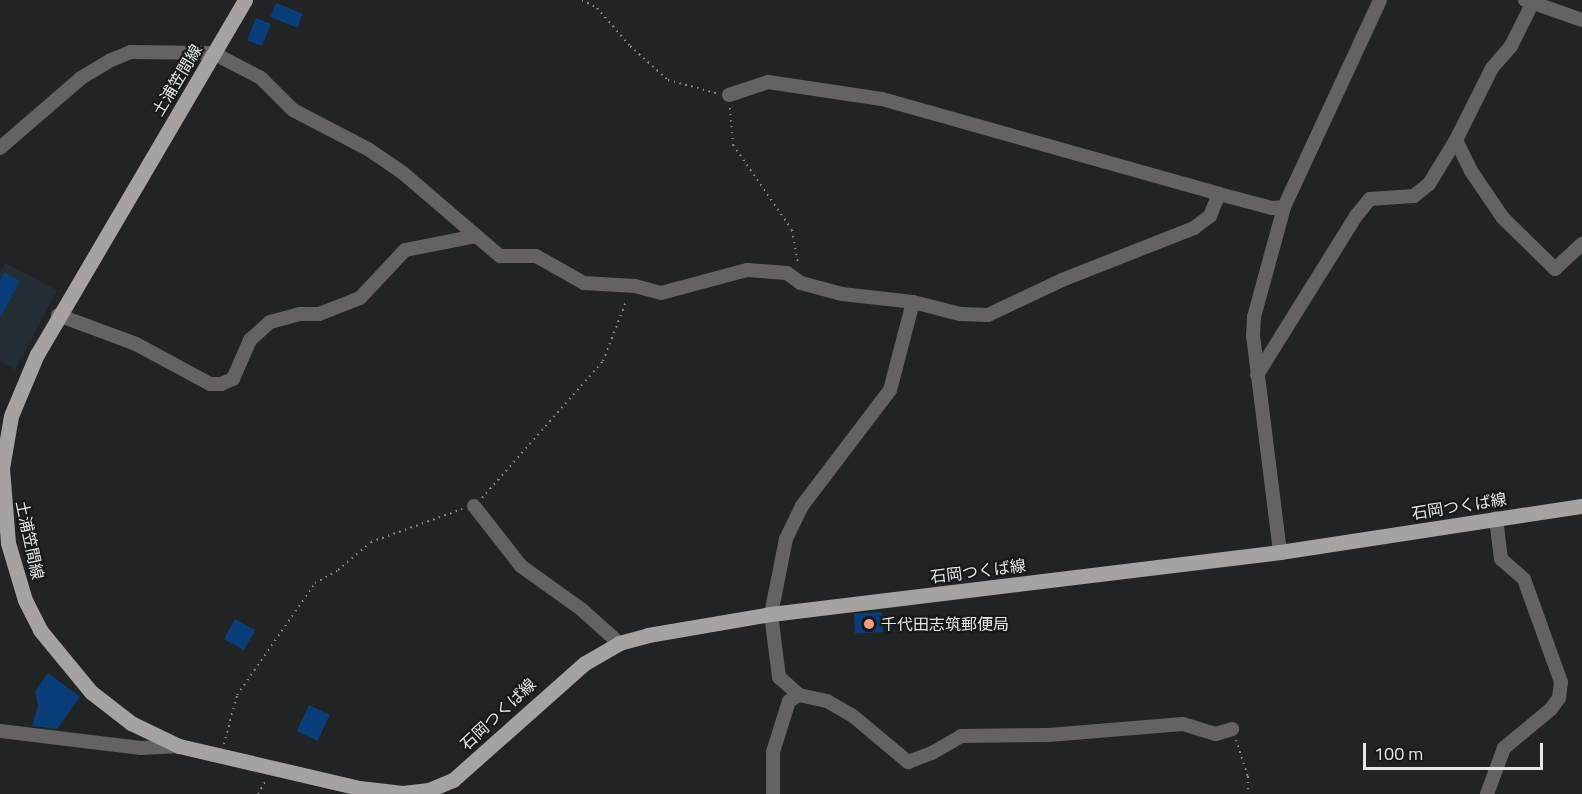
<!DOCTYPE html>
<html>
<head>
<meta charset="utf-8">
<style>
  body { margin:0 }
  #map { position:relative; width:1582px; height:794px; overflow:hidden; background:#212325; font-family:"Titillium Web","Noto Sans JP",sans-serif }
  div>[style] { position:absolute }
  .built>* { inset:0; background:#262c33 }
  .building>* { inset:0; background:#0a3e79; transform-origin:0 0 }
  .path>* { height:2px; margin-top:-1px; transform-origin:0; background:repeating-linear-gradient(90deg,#888a8c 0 1.5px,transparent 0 6px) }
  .minor>* { height:14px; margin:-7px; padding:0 7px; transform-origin:7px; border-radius:7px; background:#646262 }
  .major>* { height:15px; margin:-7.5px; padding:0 7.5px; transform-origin:7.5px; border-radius:7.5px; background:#a6a2a1 }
  .dots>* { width:16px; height:16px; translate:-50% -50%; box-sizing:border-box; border:3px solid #18191b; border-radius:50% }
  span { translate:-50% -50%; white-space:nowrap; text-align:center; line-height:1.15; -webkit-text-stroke:4.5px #18191b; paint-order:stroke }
  .street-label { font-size:16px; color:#e5e7e8 }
  .poi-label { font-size:16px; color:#e5e7e8 }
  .left { translate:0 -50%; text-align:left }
  .scale { position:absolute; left:1363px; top:743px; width:180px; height:27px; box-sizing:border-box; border:3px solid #e5e7e8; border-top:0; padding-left:8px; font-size:18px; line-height:21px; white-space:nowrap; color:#e5e7e8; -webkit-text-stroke:4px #18191b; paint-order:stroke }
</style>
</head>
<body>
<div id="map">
  <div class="built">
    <i style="clip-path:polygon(5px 263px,57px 290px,15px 370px,0 361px,0 273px)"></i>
  </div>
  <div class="building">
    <i style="left:276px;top:3px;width:29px;height:15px;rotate:22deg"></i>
    <i style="left:256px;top:18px;width:16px;height:24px;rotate:22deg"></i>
    <i style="clip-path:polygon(4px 272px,20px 281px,0 318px,0 281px)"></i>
    <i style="left:882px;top:612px;width:20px;height:28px;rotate:87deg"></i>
    <i style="left:235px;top:619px;width:23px;height:23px;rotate:29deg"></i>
    <i style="clip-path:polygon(48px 673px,80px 697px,57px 729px,32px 726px,38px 706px,35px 691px)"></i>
    <i style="left:309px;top:705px;width:23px;height:29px;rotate:25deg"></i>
  </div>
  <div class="path">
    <i style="left:582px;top:0;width:17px;rotate:28deg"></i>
    <i style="left:597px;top:8px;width:50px;rotate:49deg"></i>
    <i style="left:630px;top:46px;width:51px;rotate:41.8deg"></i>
    <i style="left:668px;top:80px;width:50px;rotate:15.2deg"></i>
    <i style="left:730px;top:108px;width:37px;rotate:85deg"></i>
    <i style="left:733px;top:145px;width:103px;rotate:55.2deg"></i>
    <i style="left:792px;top:230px;width:35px;rotate:80deg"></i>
    <i style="left:482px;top:498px;width:183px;rotate:-48.5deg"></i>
    <i style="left:603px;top:361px;width:66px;rotate:-68.8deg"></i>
    <i style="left:1236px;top:740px;width:38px;rotate:72deg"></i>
    <i style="left:1248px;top:776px;width:18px;rotate:90deg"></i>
    <i style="left:224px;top:744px;width:51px;rotate:-75.1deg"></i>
    <i style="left:237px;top:695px;width:136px;rotate:-55.1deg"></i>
    <i style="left:315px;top:583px;width:26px;rotate:-29deg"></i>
    <i style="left:338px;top:570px;width:43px;rotate:-40.3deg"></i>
    <i style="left:371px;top:542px;width:97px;rotate:-19.9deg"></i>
    <i style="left:258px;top:794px;width:16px;rotate:-60deg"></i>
  </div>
  <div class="minor">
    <i style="left:1525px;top:0;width:60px;rotate:19.3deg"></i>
    <i style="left:729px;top:95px;width:41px;rotate:-18.4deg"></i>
    <i style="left:768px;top:82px;width:115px;rotate:8.5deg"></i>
    <i style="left:882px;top:99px;width:350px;rotate:15.7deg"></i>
    <i style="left:1219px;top:194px;width:55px;rotate:14.8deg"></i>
    <i style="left:1272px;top:208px;width:12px;rotate:-5deg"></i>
    <i style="left:1456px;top:140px;width:80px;rotate:-63.4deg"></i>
    <i style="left:1492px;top:68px;width:29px;rotate:-49deg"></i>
    <i style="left:1511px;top:46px;width:51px;rotate:-63.4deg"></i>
    <i style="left:0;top:148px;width:107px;rotate:-40.8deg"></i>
    <i style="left:81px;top:78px;width:35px;rotate:-31deg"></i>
    <i style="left:111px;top:60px;width:22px;rotate:-22deg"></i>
    <i style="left:131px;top:52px;width:82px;rotate:0.7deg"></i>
    <i style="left:213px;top:53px;width:54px;rotate:27.5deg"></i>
    <i style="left:261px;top:78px;width:45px;rotate:45deg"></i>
    <i style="left:293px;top:110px;width:85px;rotate:27.5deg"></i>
    <i style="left:368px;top:149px;width:42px;rotate:34.4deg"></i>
    <i style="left:403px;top:173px;width:128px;rotate:40.6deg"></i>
    <i style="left:500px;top:256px;width:36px"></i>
    <i style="left:536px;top:256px;width:55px;rotate:29.4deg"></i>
    <i style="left:584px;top:283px;width:51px;rotate:3.4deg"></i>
    <i style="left:635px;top:286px;width:27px;rotate:15deg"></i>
    <i style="left:661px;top:293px;width:89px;rotate:-15deg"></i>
    <i style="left:747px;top:270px;width:40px;rotate:4.3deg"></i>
    <i style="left:787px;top:273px;width:17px;rotate:36deg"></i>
    <i style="left:801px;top:283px;width:42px;rotate:15deg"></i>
    <i style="left:842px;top:294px;width:71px;rotate:6.4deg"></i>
    <i style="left:913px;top:302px;width:49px;rotate:14.3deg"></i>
    <i style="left:960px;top:314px;width:28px;rotate:2deg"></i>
    <i style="left:988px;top:315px;width:82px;rotate:-25.3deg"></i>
    <i style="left:1062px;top:280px;width:142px;rotate:-21.5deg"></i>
    <i style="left:1194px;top:228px;width:20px;rotate:-37deg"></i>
    <i style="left:1210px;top:216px;width:24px;rotate:-68deg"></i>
    <i style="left:913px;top:302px;width:91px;rotate:104.6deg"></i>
    <i style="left:890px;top:390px;width:146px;rotate:127.2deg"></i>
    <i style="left:802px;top:506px;width:37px;rotate:116deg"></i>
    <i style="left:786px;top:539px;width:76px;rotate:101.3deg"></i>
    <i style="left:771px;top:614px;width:64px;rotate:82.8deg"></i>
    <i style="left:779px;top:677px;width:27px;rotate:42deg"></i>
    <i style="left:799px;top:695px;width:29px;rotate:12deg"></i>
    <i style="left:827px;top:701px;width:30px;rotate:30deg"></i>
    <i style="left:853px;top:716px;width:72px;rotate:39.9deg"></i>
    <i style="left:908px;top:762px;width:26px;rotate:-21deg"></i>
    <i style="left:932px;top:753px;width:34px;rotate:-30deg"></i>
    <i style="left:961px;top:736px;width:88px;rotate:-0.7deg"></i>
    <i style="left:1049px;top:735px;width:134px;rotate:-4.7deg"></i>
    <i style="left:1183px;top:724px;width:34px;rotate:17deg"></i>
    <i style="left:1216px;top:734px;width:17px;rotate:-17deg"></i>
    <i style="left:58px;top:315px;width:83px;rotate:20.4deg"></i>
    <i style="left:136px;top:344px;width:84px;rotate:28.4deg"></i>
    <i style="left:210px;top:384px;width:11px"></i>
    <i style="left:221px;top:384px;width:13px;rotate:-23deg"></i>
    <i style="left:233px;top:379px;width:43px;rotate:-66.4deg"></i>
    <i style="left:250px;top:340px;width:27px;rotate:-42deg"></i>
    <i style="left:270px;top:322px;width:31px;rotate:-15deg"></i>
    <i style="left:300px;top:314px;width:19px"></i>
    <i style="left:319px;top:314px;width:44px;rotate:-21.3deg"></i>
    <i style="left:360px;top:298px;width:66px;rotate:-46.8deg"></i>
    <i style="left:405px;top:250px;width:72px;rotate:-11.2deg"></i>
    <i style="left:1257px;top:375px;width:187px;rotate:-58.1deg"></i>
    <i style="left:1356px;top:216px;width:22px;rotate:-51deg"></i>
    <i style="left:1370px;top:199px;width:44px;rotate:-3.9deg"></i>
    <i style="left:1414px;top:196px;width:19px;rotate:-39deg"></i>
    <i style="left:1429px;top:184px;width:52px;rotate:-58.5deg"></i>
    <i style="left:1456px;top:140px;width:34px;rotate:64deg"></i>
    <i style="left:1471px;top:171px;width:57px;rotate:55.8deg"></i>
    <i style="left:1503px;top:218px;width:73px;rotate:44.4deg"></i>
    <i style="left:1555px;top:269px;width:37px;rotate:-43deg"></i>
    <i style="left:474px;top:506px;width:76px;rotate:51.9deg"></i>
    <i style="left:521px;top:566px;width:74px;rotate:35.6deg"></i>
    <i style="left:581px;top:609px;width:51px;rotate:41.8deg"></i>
    <i style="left:1280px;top:552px;width:218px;rotate:-97.1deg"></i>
    <i style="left:1253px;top:336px;width:19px;rotate:-87deg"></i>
    <i style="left:1254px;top:317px;width:114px;rotate:-74.7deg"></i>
    <i style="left:1284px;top:207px;width:228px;rotate:-65.1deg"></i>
    <i style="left:0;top:731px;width:142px;rotate:6.9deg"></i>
    <i style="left:141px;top:748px;width:38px;rotate:-3deg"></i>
    <i style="left:773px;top:794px;width:42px;rotate:-90deg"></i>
    <i style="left:773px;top:752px;width:53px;rotate:-72.6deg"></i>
    <i style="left:789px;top:701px;width:12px;rotate:-31deg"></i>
    <i style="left:1487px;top:794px;width:49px;rotate:-69.7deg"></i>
    <i style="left:1504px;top:748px;width:61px;rotate:-39.7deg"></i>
    <i style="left:1551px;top:709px;width:14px;rotate:-54deg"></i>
    <i style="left:1559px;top:698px;width:16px;rotate:-83deg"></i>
    <i style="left:1561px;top:682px;width:109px;rotate:-109.8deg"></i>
    <i style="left:1524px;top:579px;width:30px;rotate:-139deg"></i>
    <i style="left:1501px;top:559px;width:41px;rotate:-97deg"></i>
  </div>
  <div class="major">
    <i style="left:245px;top:0;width:411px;rotate:120.4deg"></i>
    <i style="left:37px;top:354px;width:67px;rotate:112.8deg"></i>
    <i style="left:11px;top:416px;width:53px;rotate:99.8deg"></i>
    <i style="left:2px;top:468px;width:75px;rotate:85.4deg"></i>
    <i style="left:8px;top:543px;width:59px;rotate:73.4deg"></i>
    <i style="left:25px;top:600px;width:34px;rotate:63deg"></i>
    <i style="left:40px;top:630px;width:80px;rotate:50.6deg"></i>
    <i style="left:91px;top:692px;width:51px;rotate:37.8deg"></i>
    <i style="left:131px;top:723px;width:53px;rotate:25.6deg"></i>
    <i style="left:179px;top:746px;width:185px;rotate:13.1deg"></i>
    <i style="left:359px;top:788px;width:44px;rotate:6.5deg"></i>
    <i style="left:403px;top:793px;width:26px;rotate:-7deg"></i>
    <i style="left:429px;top:790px;width:26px;rotate:-23deg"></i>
    <i style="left:453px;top:780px;width:176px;rotate:-41.6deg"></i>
    <i style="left:585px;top:663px;width:39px;rotate:-30deg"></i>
    <i style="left:619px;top:643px;width:30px;rotate:-15deg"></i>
    <i style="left:648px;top:635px;width:125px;rotate:-9.7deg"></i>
    <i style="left:771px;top:614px;width:513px;rotate:-6.94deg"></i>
    <i style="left:1280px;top:552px;width:305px;rotate:-8.7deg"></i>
  </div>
  <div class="dots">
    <i style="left:869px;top:624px;background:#f49e89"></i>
  </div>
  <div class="street-label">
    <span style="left:177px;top:80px;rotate:-59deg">土浦笠間線</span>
    <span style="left:1459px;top:506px;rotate:-9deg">石岡つくば線</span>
    <span style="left:30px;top:540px;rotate:78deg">土浦笠間線</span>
    <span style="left:978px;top:571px;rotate:-7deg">石岡つくば線</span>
    <span style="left:498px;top:714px;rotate:-43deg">石岡つくば線</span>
  </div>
  <div class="poi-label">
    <span class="left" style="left:881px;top:624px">千代田志筑郵便局</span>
  </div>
  <div class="scale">100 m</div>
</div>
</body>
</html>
